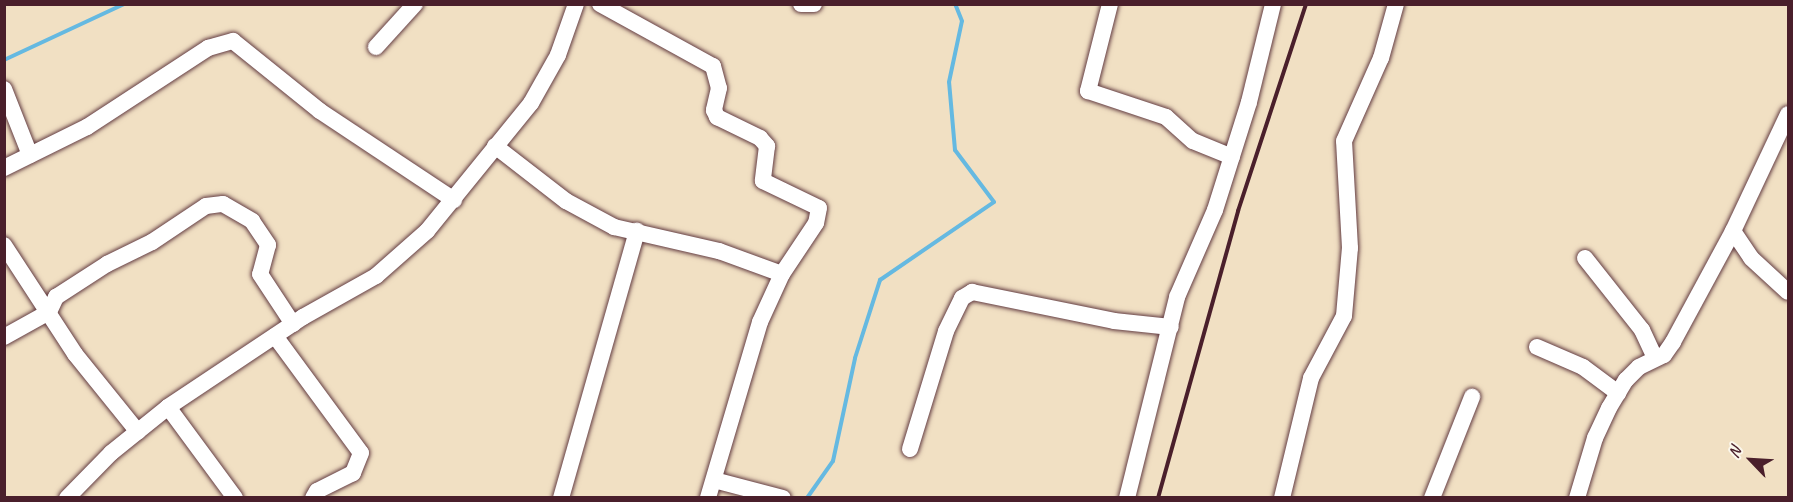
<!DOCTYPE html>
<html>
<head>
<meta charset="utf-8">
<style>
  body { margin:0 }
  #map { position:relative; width:1793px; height:502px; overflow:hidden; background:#f1e0c3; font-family:Caveat,sans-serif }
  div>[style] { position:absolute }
  .stream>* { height:4px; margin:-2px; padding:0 2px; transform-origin:2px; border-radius:2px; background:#65b9e1 }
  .roads { filter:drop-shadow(0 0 2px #633c42) drop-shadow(0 0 2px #633c42) }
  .minor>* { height:16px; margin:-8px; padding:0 8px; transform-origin:8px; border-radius:8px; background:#fff }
  .rail>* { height:4px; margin:-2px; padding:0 2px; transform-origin:2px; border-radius:2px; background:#4a1f2b }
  span { translate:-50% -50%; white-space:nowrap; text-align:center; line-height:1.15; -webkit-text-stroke:4.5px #fbf7ec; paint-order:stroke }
  .frame { position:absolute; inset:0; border:6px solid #4a1f2b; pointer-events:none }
  .north { position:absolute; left:1721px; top:430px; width:60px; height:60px; -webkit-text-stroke:4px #fbf7ec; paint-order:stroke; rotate:295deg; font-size:16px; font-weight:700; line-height:24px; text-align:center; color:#4a1f2b }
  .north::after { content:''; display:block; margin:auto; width:21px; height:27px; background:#4a1f2b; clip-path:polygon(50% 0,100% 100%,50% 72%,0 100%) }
</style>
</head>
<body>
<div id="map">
  <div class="stream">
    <i style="left:4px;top:60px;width:132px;rotate:-25deg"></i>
    <i style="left:807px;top:498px;width:45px;rotate:-54.9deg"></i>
    <i style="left:833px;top:461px;width:105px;rotate:-77.9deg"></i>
    <i style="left:855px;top:358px;width:82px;rotate:-72.2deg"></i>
    <i style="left:880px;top:280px;width:138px;rotate:-34.4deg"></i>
    <i style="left:994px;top:202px;width:65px;rotate:-126.9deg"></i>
    <i style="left:955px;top:150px;width:68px;rotate:-95deg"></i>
    <i style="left:949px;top:82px;width:62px;rotate:-78deg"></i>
    <i style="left:962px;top:21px;width:18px;rotate:-112deg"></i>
  </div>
  <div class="roads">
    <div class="minor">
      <i style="left:600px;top:4px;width:129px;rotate:28.8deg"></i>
      <i style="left:713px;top:66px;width:23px;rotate:75deg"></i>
      <i style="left:719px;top:88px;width:23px;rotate:103deg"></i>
      <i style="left:714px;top:110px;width:8px;rotate:67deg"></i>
      <i style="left:717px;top:117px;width:48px;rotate:26deg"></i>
      <i style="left:760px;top:138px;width:11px;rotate:49deg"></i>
      <i style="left:767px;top:146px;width:35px;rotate:97deg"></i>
      <i style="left:763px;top:181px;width:62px;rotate:25.7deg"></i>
      <i style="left:819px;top:208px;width:15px;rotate:101deg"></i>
      <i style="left:816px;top:223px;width:61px;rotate:123.7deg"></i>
      <i style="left:782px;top:274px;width:53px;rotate:114.6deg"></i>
      <i style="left:760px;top:322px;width:184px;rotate:106.5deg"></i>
      <i style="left:801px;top:4px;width:13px"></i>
      <i style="left:1110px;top:4px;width:90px;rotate:104.2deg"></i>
      <i style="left:1088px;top:91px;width:82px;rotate:18.4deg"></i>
      <i style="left:1166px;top:117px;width:36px;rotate:42deg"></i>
      <i style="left:1193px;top:141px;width:42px;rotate:22.3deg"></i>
      <i style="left:376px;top:47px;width:58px;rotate:-47.8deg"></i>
      <i style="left:4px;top:89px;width:71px;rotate:68.5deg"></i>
      <i style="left:495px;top:146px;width:90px;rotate:37.8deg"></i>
      <i style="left:566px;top:201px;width:55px;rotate:28.4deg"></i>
      <i style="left:614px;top:227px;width:108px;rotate:12.9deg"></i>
      <i style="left:719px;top:251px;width:67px;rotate:20.1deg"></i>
      <i style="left:4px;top:168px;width:93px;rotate:-26.3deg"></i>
      <i style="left:87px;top:127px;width:145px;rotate:-33.1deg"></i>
      <i style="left:208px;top:48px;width:26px;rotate:-16deg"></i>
      <i style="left:233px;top:41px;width:112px;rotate:38.8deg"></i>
      <i style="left:320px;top:111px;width:161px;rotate:33.6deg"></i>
      <i style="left:1733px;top:231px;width:32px;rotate:56deg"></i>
      <i style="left:1751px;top:258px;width:50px;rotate:42.6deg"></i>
      <i style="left:4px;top:245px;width:130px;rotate:56.9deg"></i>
      <i style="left:75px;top:354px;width:100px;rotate:51.1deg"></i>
      <i style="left:1585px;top:258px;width:92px;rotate:51.6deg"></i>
      <i style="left:1642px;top:330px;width:31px;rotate:65deg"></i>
      <i style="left:275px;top:336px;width:145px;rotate:53.7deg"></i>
      <i style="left:361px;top:453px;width:22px;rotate:112deg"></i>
      <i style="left:353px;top:473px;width:40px;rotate:153.4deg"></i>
      <i style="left:317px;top:491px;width:8px;rotate:120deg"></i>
      <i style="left:4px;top:337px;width:51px;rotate:-29.1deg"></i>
      <i style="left:49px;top:312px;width:17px;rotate:-65deg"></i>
      <i style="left:56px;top:297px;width:61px;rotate:-32.9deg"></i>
      <i style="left:107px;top:264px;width:50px;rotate:-26.1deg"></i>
      <i style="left:152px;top:242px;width:65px;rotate:-33.7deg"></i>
      <i style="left:206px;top:206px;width:17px;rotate:-7deg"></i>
      <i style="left:223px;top:204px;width:34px;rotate:30deg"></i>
      <i style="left:252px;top:221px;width:29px;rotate:56deg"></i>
      <i style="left:268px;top:245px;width:30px;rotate:105deg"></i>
      <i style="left:260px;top:274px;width:60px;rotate:56.6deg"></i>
      <i style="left:1537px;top:347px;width:50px;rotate:23.5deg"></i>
      <i style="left:1583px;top:367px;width:44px;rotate:36.6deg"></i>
      <i style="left:168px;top:407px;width:113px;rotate:53.6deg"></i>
      <i style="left:910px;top:449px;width:123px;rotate:-73deg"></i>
      <i style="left:946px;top:331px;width:37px;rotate:-64deg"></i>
      <i style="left:962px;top:298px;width:12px;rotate:-31deg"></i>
      <i style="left:972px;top:292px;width:145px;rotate:11.5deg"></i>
      <i style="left:1114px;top:321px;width:57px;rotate:6deg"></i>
      <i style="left:714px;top:480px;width:71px;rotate:14.6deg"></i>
      <i style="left:67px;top:498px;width:63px;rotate:-45.6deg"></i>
      <i style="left:111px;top:453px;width:73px;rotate:-38.9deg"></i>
      <i style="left:168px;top:407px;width:162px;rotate:-33.7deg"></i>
      <i style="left:303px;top:317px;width:84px;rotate:-29.3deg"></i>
      <i style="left:376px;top:276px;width:68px;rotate:-41.4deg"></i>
      <i style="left:427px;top:231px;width:165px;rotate:-50.9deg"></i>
      <i style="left:531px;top:103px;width:55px;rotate:-60.6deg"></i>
      <i style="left:558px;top:55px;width:54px;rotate:-70.6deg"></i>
      <i style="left:561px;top:498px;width:278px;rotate:-74.1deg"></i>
      <i style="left:1127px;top:498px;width:207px;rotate:-76deg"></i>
      <i style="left:1177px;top:297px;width:95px;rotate:-66.4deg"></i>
      <i style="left:1215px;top:210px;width:113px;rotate:-72.5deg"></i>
      <i style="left:1249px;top:102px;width:101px;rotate:-76.2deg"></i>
      <i style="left:1282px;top:498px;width:123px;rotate:-76.4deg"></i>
      <i style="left:1311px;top:378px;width:70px;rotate:-62deg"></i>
      <i style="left:1344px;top:316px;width:68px;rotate:-85deg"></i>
      <i style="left:1350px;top:248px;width:107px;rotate:-93.2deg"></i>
      <i style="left:1344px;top:141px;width:91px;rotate:-66deg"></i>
      <i style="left:1381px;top:58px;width:56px;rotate:-74.5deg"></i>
      <i style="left:1432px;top:498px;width:109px;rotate:-68.4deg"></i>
      <i style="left:1577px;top:498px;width:63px;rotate:-73.3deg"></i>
      <i style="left:1595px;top:438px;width:33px;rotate:-65deg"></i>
      <i style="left:1609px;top:408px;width:33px;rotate:-59deg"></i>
      <i style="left:1626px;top:380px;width:18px;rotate:-45deg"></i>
      <i style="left:1639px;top:367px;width:28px;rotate:-26deg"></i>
      <i style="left:1664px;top:355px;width:16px;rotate:-55deg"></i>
      <i style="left:1673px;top:342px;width:126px;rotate:-61.6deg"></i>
      <i style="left:1733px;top:231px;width:129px;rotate:-64.8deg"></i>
    </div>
  </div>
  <div class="rail">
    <i style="left:1158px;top:498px;width:298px;rotate:-74.4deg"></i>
    <i style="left:1238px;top:211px;width:218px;rotate:-71.8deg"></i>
  </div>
  <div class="frame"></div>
  <div class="north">N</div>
</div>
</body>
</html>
